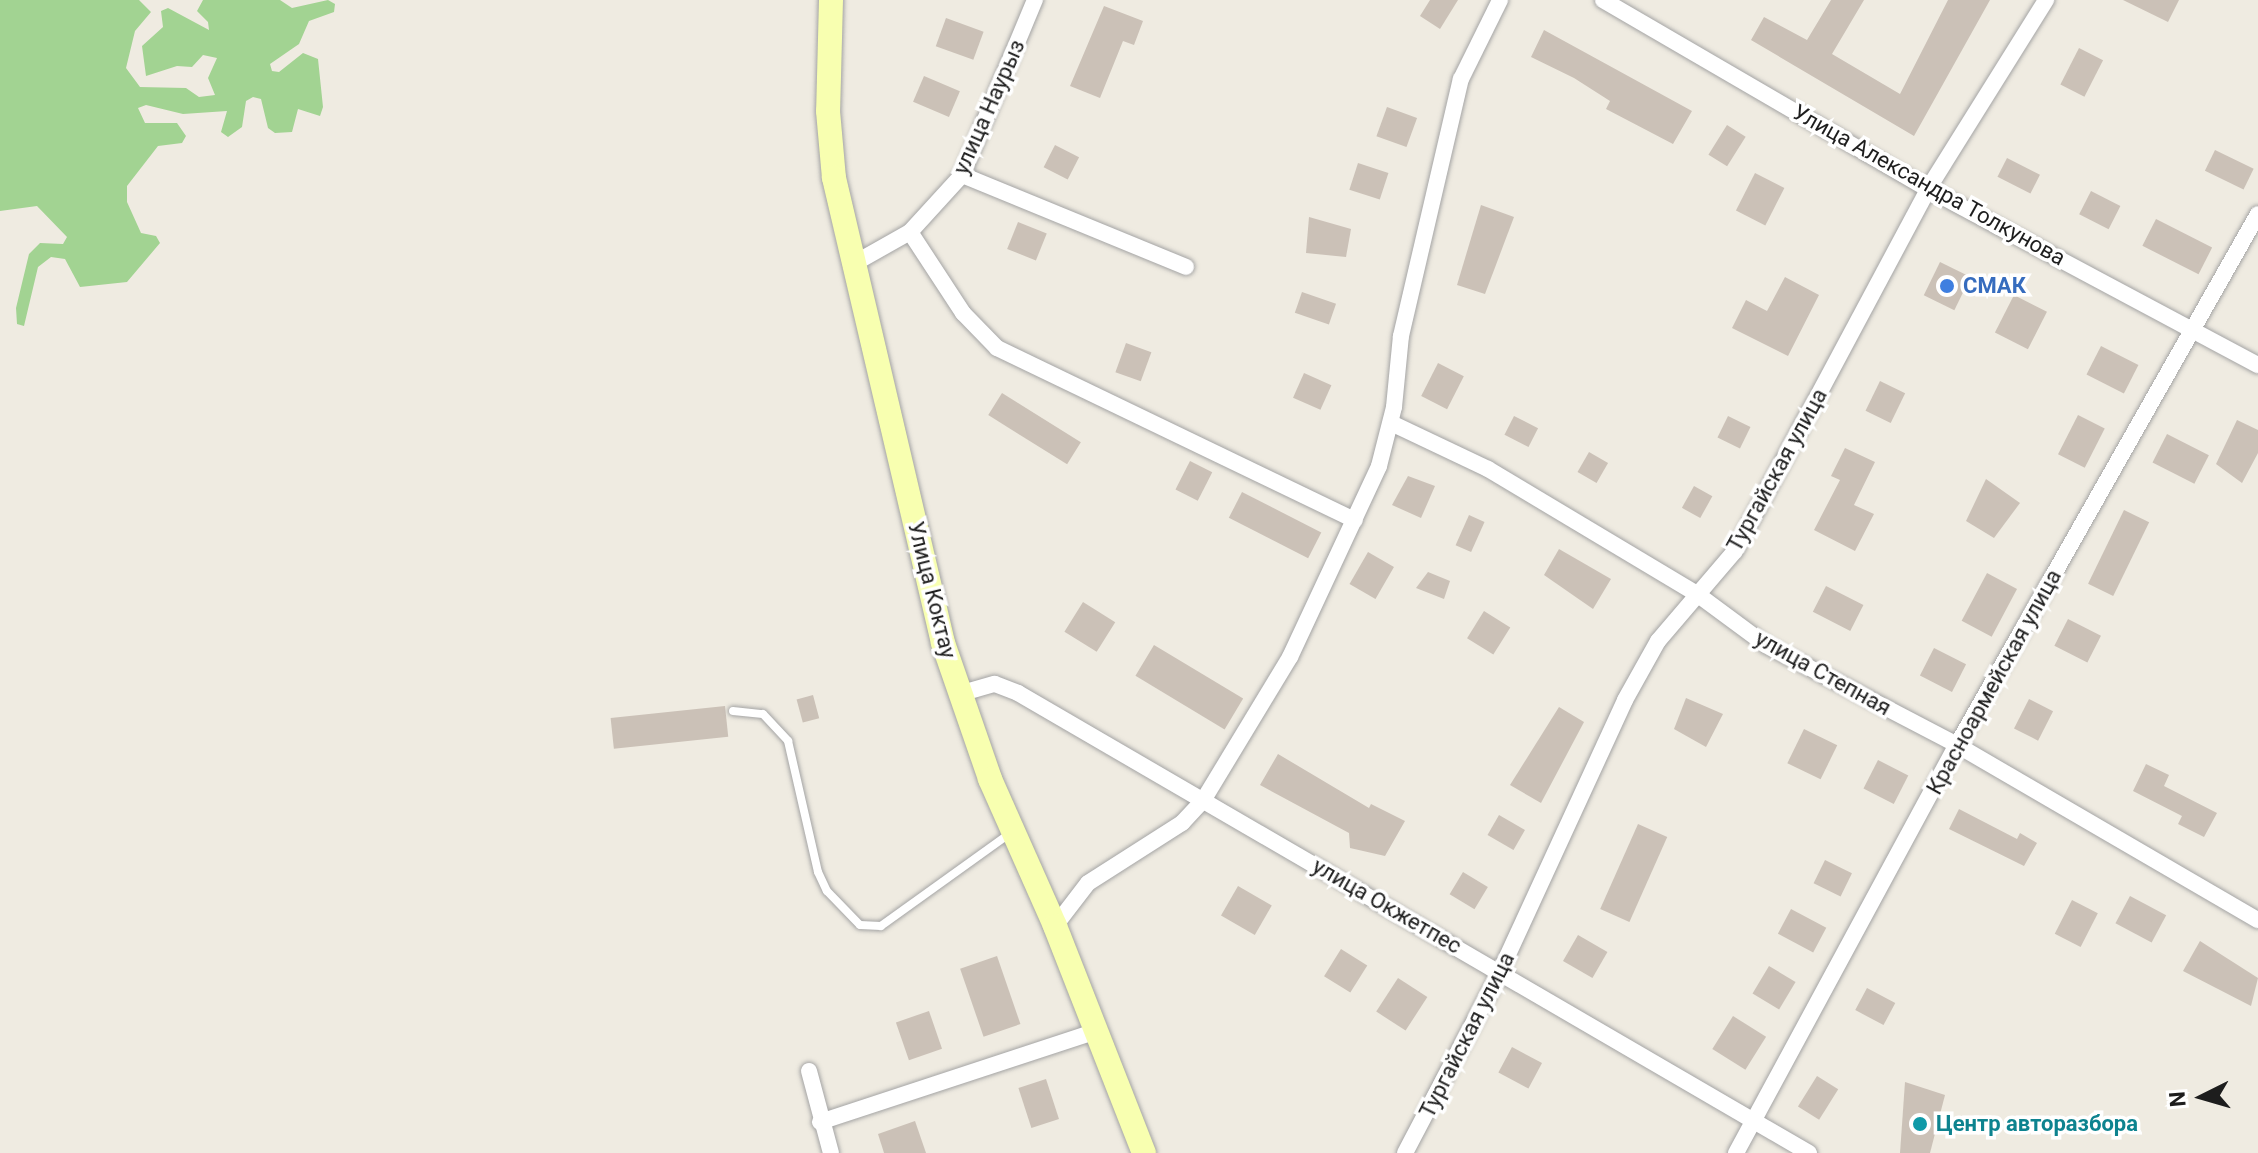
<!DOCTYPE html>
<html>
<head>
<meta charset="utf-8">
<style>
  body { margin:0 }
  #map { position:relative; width:2258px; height:1153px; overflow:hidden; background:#efebe1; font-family:Roboto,sans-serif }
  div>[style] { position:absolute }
  .forest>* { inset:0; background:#a2d392 }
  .building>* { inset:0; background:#cbc1b7; transform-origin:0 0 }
  .roads { filter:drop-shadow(0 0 2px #a4a4a4) drop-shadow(0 0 2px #a4a4a4) }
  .lane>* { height:8px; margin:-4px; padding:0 4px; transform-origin:4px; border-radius:4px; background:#fff }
  .street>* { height:16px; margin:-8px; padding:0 8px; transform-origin:8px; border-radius:8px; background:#fff }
  .secondary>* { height:24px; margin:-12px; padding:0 12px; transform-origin:12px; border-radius:12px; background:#f8ffb0 }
  .dots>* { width:22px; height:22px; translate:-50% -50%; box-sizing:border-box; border:4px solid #fff; border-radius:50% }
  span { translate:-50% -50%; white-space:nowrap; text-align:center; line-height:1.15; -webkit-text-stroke:7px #fff; paint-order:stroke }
  .street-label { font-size:22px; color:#1d1d1d }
  .shop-label { font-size:22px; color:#366cbe; font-weight:700 }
  .left { translate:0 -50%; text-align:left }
  .culture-label { font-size:22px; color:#0d838f; font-weight:700 }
  .north { position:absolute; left:2162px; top:1057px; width:80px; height:80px; -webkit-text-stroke:6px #fff; paint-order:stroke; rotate:265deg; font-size:22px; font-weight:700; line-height:32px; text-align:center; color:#1d1d1d }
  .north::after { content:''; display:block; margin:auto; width:28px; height:36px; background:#1d1d1d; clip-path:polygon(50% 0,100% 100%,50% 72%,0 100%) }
</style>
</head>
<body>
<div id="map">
  <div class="forest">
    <i style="clip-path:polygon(0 0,139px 0,151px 12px,135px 31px,126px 68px,140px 87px,186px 88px,199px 97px,215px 95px,208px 78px,217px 58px,203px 55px,192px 67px,177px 66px,146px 76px,142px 46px,163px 27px,161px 11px,168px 8px,209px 30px,208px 22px,197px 11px,203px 0,280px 0,292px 8px,328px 0,335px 4px,334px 12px,309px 21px,299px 44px,270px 64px,272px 71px,279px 72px,303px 53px,318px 59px,323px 107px,320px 116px,298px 109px,292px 132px,275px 133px,268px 128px,261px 99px,253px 97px,246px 101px,242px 127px,228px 137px,221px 132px,227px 111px,183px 114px,146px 105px,138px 108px,145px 123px,177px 123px,186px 136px,182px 143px,158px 146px,127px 186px,127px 202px,141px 233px,156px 236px,160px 243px,127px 282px,80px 287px,65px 259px,51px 257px,38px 267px,24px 326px,17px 324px,16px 308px,29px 254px,40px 243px,63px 244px,67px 237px,37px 206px,0 211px)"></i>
  </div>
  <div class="building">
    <i style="clip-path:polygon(1430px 0,1458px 0,1440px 29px,1420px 16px)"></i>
    <i style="clip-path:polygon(1831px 0,1864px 0,1832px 54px,1900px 94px,1948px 0,1990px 0,1914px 136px,1751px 40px,1764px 17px,1807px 40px)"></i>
    <i style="clip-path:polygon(2123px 0,2179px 0,2168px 22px)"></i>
    <i style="clip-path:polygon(1104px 6px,1143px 21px,1134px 45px,1123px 41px,1100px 98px,1070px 86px)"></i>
    <i style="left:946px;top:18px;width:40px;height:30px;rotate:20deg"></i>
    <i style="clip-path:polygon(1544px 30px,1692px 111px,1673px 144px,1606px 109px,1610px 101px,1574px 78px,1531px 57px)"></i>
    <i style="left:2079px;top:48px;width:27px;height:41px;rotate:27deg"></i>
    <i style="left:924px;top:76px;width:39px;height:28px;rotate:23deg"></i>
    <i style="left:1387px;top:107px;width:32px;height:31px;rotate:20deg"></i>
    <i style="left:1727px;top:125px;width:22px;height:35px;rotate:32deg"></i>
    <i style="left:1055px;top:145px;width:27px;height:25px;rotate:27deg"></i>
    <i style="left:2215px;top:150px;width:43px;height:23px;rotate:26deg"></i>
    <i style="left:2007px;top:158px;width:37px;height:21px;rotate:27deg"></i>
    <i style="left:1358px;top:163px;width:32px;height:28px;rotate:18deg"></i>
    <i style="left:1755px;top:173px;width:33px;height:42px;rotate:27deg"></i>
    <i style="left:2091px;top:191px;width:33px;height:26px;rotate:27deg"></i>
    <i style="clip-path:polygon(1481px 205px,1514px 217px,1485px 294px,1457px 285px)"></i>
    <i style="clip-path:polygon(1309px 217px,1351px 229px,1346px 257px,1306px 253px)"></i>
    <i style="left:2156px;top:219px;width:63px;height:30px;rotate:27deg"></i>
    <i style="left:1018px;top:222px;width:31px;height:29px;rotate:22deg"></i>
    <i style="left:1940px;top:262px;width:34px;height:37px;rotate:26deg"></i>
    <i style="clip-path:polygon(1785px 277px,1819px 295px,1788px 356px,1732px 328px,1746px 300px,1767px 311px)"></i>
    <i style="left:1302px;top:292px;width:36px;height:22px;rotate:19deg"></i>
    <i style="left:2014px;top:295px;width:37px;height:42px;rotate:27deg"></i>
    <i style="left:1126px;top:343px;width:27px;height:31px;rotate:20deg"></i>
    <i style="left:2101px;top:346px;width:42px;height:32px;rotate:27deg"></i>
    <i style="left:1438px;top:363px;width:29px;height:37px;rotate:27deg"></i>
    <i style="left:1304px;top:373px;width:30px;height:27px;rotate:24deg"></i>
    <i style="left:1880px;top:381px;width:28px;height:33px;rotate:26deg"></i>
    <i style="left:1002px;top:393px;width:93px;height:26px;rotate:32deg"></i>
    <i style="left:2078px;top:415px;width:30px;height:44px;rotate:27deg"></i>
    <i style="left:1514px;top:416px;width:27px;height:21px;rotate:27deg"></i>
    <i style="left:1728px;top:416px;width:25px;height:24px;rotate:26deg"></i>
    <i style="clip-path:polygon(2237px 420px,2258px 430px,2258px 453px,2242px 483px,2216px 464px)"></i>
    <i style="left:2167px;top:434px;width:47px;height:32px;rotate:27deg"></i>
    <i style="clip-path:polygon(1845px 448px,1875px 462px,1854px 505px,1874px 514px,1855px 551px,1814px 530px,1840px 480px,1831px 476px)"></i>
    <i style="left:1589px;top:452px;width:22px;height:23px;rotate:30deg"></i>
    <i style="left:1190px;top:461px;width:25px;height:32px;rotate:27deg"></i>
    <i style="clip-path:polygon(1408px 476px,1435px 486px,1421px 518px,1392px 505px)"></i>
    <i style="clip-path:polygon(1986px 479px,2020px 503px,1994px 538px,1966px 521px)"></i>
    <i style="left:1694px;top:486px;width:21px;height:25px;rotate:29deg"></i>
    <i style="left:1242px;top:492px;width:89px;height:29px;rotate:27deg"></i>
    <i style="left:2124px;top:510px;width:28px;height:82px;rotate:26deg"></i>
    <i style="left:1469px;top:515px;width:17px;height:33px;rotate:24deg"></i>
    <i style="clip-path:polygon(1559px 549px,1611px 579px,1593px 609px,1544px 575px)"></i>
    <i style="left:1368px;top:552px;width:30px;height:37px;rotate:30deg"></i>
    <i style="clip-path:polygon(1428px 572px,1450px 581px,1444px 599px,1416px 588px)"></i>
    <i style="left:1987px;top:573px;width:34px;height:54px;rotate:28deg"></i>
    <i style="left:1826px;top:586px;width:42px;height:29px;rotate:27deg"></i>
    <i style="left:1083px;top:602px;width:38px;height:35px;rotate:32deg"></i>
    <i style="left:1484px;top:611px;width:31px;height:32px;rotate:32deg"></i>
    <i style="left:2068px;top:619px;width:37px;height:30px;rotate:27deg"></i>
    <i style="left:1154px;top:645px;width:104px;height:36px;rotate:31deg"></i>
    <i style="left:1934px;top:648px;width:36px;height:31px;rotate:27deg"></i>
    <i style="left:813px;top:695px;width:24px;height:17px;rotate:75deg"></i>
    <i style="clip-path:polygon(1686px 698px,1723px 714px,1706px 747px,1674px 729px)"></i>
    <i style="left:2029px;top:699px;width:27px;height:33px;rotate:27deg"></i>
    <i style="left:725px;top:706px;width:31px;height:115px;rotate:84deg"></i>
    <i style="clip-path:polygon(1559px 707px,1584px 722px,1541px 803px,1510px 785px)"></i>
    <i style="left:1804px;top:729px;width:37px;height:38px;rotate:26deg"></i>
    <i style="clip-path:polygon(1278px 754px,1369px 808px,1371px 804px,1405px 821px,1385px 856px,1350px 848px,1349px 833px,1260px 785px)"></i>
    <i style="left:1878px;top:760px;width:34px;height:32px;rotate:27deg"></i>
    <i style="clip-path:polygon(2146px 764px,2169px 775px,2164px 786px,2217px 813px,2204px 837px,2178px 824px,2182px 816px,2133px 791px)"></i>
    <i style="clip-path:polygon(1959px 809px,2017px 839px,2020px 833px,2037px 843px,2024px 866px,1949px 829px)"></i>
    <i style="left:1499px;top:815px;width:30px;height:23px;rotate:30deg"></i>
    <i style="left:1638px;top:824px;width:32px;height:93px;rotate:24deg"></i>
    <i style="left:1825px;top:860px;width:30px;height:26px;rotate:26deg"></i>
    <i style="left:1463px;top:872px;width:29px;height:26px;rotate:31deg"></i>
    <i style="left:1238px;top:886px;width:39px;height:34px;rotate:30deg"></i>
    <i style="left:2130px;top:896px;width:41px;height:31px;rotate:28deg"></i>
    <i style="left:2072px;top:900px;width:29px;height:38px;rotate:27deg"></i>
    <i style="left:1791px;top:909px;width:40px;height:28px;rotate:28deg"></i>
    <i style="left:1578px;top:935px;width:34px;height:30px;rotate:30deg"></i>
    <i style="clip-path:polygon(2200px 941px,2258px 978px,2251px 1006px,2183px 971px)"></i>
    <i style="left:1341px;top:949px;width:31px;height:32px;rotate:32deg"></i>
    <i style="left:997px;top:956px;width:72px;height:39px;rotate:71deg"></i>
    <i style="left:1769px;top:966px;width:31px;height:32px;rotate:31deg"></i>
    <i style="left:1398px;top:978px;width:35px;height:40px;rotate:33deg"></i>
    <i style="left:1867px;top:988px;width:32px;height:25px;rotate:28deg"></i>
    <i style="left:929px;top:1011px;width:40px;height:35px;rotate:71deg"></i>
    <i style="left:1733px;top:1016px;width:39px;height:39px;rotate:32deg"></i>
    <i style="left:1512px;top:1047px;width:34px;height:29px;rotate:28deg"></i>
    <i style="left:1817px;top:1076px;width:25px;height:36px;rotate:32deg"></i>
    <i style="left:1046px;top:1079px;width:42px;height:29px;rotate:72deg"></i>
    <i style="clip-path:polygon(1905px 1082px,1945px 1095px,1930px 1153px,1900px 1153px)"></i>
    <i style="clip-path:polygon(915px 1121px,926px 1153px,884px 1153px,878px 1134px)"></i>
  </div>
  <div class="roads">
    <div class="lane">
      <i style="left:733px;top:711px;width:30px;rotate:6deg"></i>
      <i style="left:763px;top:714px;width:37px;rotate:47deg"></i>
      <i style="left:788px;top:741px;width:134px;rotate:77.1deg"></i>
      <i style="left:818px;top:872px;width:21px;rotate:65deg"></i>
      <i style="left:827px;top:891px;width:47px;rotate:45.9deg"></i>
      <i style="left:860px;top:925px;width:21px;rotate:3deg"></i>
      <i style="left:881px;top:926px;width:158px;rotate:-35.7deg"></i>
    </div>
    <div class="street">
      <i style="left:1603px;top:0;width:376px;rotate:30.2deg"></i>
      <i style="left:1928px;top:189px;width:374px;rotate:28.1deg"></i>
      <i style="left:962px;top:175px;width:242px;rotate:22.3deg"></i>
      <i style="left:910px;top:232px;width:97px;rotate:56.8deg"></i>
      <i style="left:963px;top:313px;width:49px;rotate:45.8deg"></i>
      <i style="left:997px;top:348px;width:397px;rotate:25.7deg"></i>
      <i style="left:855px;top:263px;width:63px;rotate:-29.4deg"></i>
      <i style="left:910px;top:232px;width:77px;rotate:-47.6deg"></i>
      <i style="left:962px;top:175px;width:190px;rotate:-67.4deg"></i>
      <i style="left:1391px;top:423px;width:107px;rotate:25.4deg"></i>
      <i style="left:1488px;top:469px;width:244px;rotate:30.9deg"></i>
      <i style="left:1697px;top:594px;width:86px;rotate:36.5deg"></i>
      <i style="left:1766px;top:645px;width:216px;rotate:27.6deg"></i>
      <i style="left:1957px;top:745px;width:348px;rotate:30.2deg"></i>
      <i style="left:959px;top:694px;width:37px;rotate:-16deg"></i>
      <i style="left:995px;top:684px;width:25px;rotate:21deg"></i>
      <i style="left:1018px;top:693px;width:915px;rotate:30.18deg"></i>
      <i style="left:1055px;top:926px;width:54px;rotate:-52.5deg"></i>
      <i style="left:1088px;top:883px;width:112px;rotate:-32.6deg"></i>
      <i style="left:1182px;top:823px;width:33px;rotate:-47deg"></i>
      <i style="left:1204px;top:799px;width:166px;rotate:-58.8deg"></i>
      <i style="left:1290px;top:657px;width:211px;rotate:-65deg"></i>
      <i style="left:1379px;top:466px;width:61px;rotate:-75.7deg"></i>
      <i style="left:1394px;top:407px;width:71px;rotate:-84.4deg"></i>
      <i style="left:1401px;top:336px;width:264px;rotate:-76.9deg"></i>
      <i style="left:1461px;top:79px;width:88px;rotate:-63.7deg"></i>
      <i style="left:809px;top:1071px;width:85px;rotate:75deg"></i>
      <i style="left:820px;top:1122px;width:291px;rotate:-18.2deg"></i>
      <i style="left:1405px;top:1153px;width:204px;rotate:-62.3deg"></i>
      <i style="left:1500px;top:972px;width:299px;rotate:-65.3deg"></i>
      <i style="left:1625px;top:700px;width:68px;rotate:-60.8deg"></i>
      <i style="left:1658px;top:641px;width:118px;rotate:-49.5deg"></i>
      <i style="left:1735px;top:551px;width:410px;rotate:-61.9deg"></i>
      <i style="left:1928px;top:189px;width:223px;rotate:-58deg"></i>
      <i style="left:1736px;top:1153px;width:464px;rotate:-61.6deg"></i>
      <i style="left:1957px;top:745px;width:610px;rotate:-60.45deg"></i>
    </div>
    <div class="secondary">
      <i style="left:831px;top:0;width:111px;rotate:91.5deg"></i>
      <i style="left:828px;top:111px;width:67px;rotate:84.9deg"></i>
      <i style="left:834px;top:178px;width:478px;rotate:76.8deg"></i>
      <i style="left:943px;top:643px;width:144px;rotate:70.9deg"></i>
      <i style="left:990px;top:779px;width:161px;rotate:66.1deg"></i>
      <i style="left:1055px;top:926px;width:244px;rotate:68.6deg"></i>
    </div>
  </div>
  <div class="dots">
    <i style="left:1947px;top:286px;background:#3f7fe0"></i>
    <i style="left:1920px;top:1124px;background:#0f9aa8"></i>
  </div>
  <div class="street-label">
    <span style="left:989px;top:107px;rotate:-66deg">улица Наурыз</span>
    <span style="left:1929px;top:185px;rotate:29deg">Улица Александра Толкунова</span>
    <span style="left:1777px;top:470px;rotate:-61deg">Тургайская улица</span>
    <span style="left:932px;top:590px;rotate:76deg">Улица Коктау</span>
    <span style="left:1823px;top:673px;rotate:29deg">улица Степная</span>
    <span style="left:1994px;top:682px;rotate:-61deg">Красноармейская улица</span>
    <span style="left:1387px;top:906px;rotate:30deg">улица Окжетпес</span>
    <span style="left:1467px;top:1035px;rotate:-63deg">Тургайская улица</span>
  </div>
  <div class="shop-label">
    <span class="left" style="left:1963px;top:286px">СМАК</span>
  </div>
  <div class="culture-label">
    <span class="left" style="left:1936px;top:1124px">Центр авторазбора</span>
  </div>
  <div class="north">N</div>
</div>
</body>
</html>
